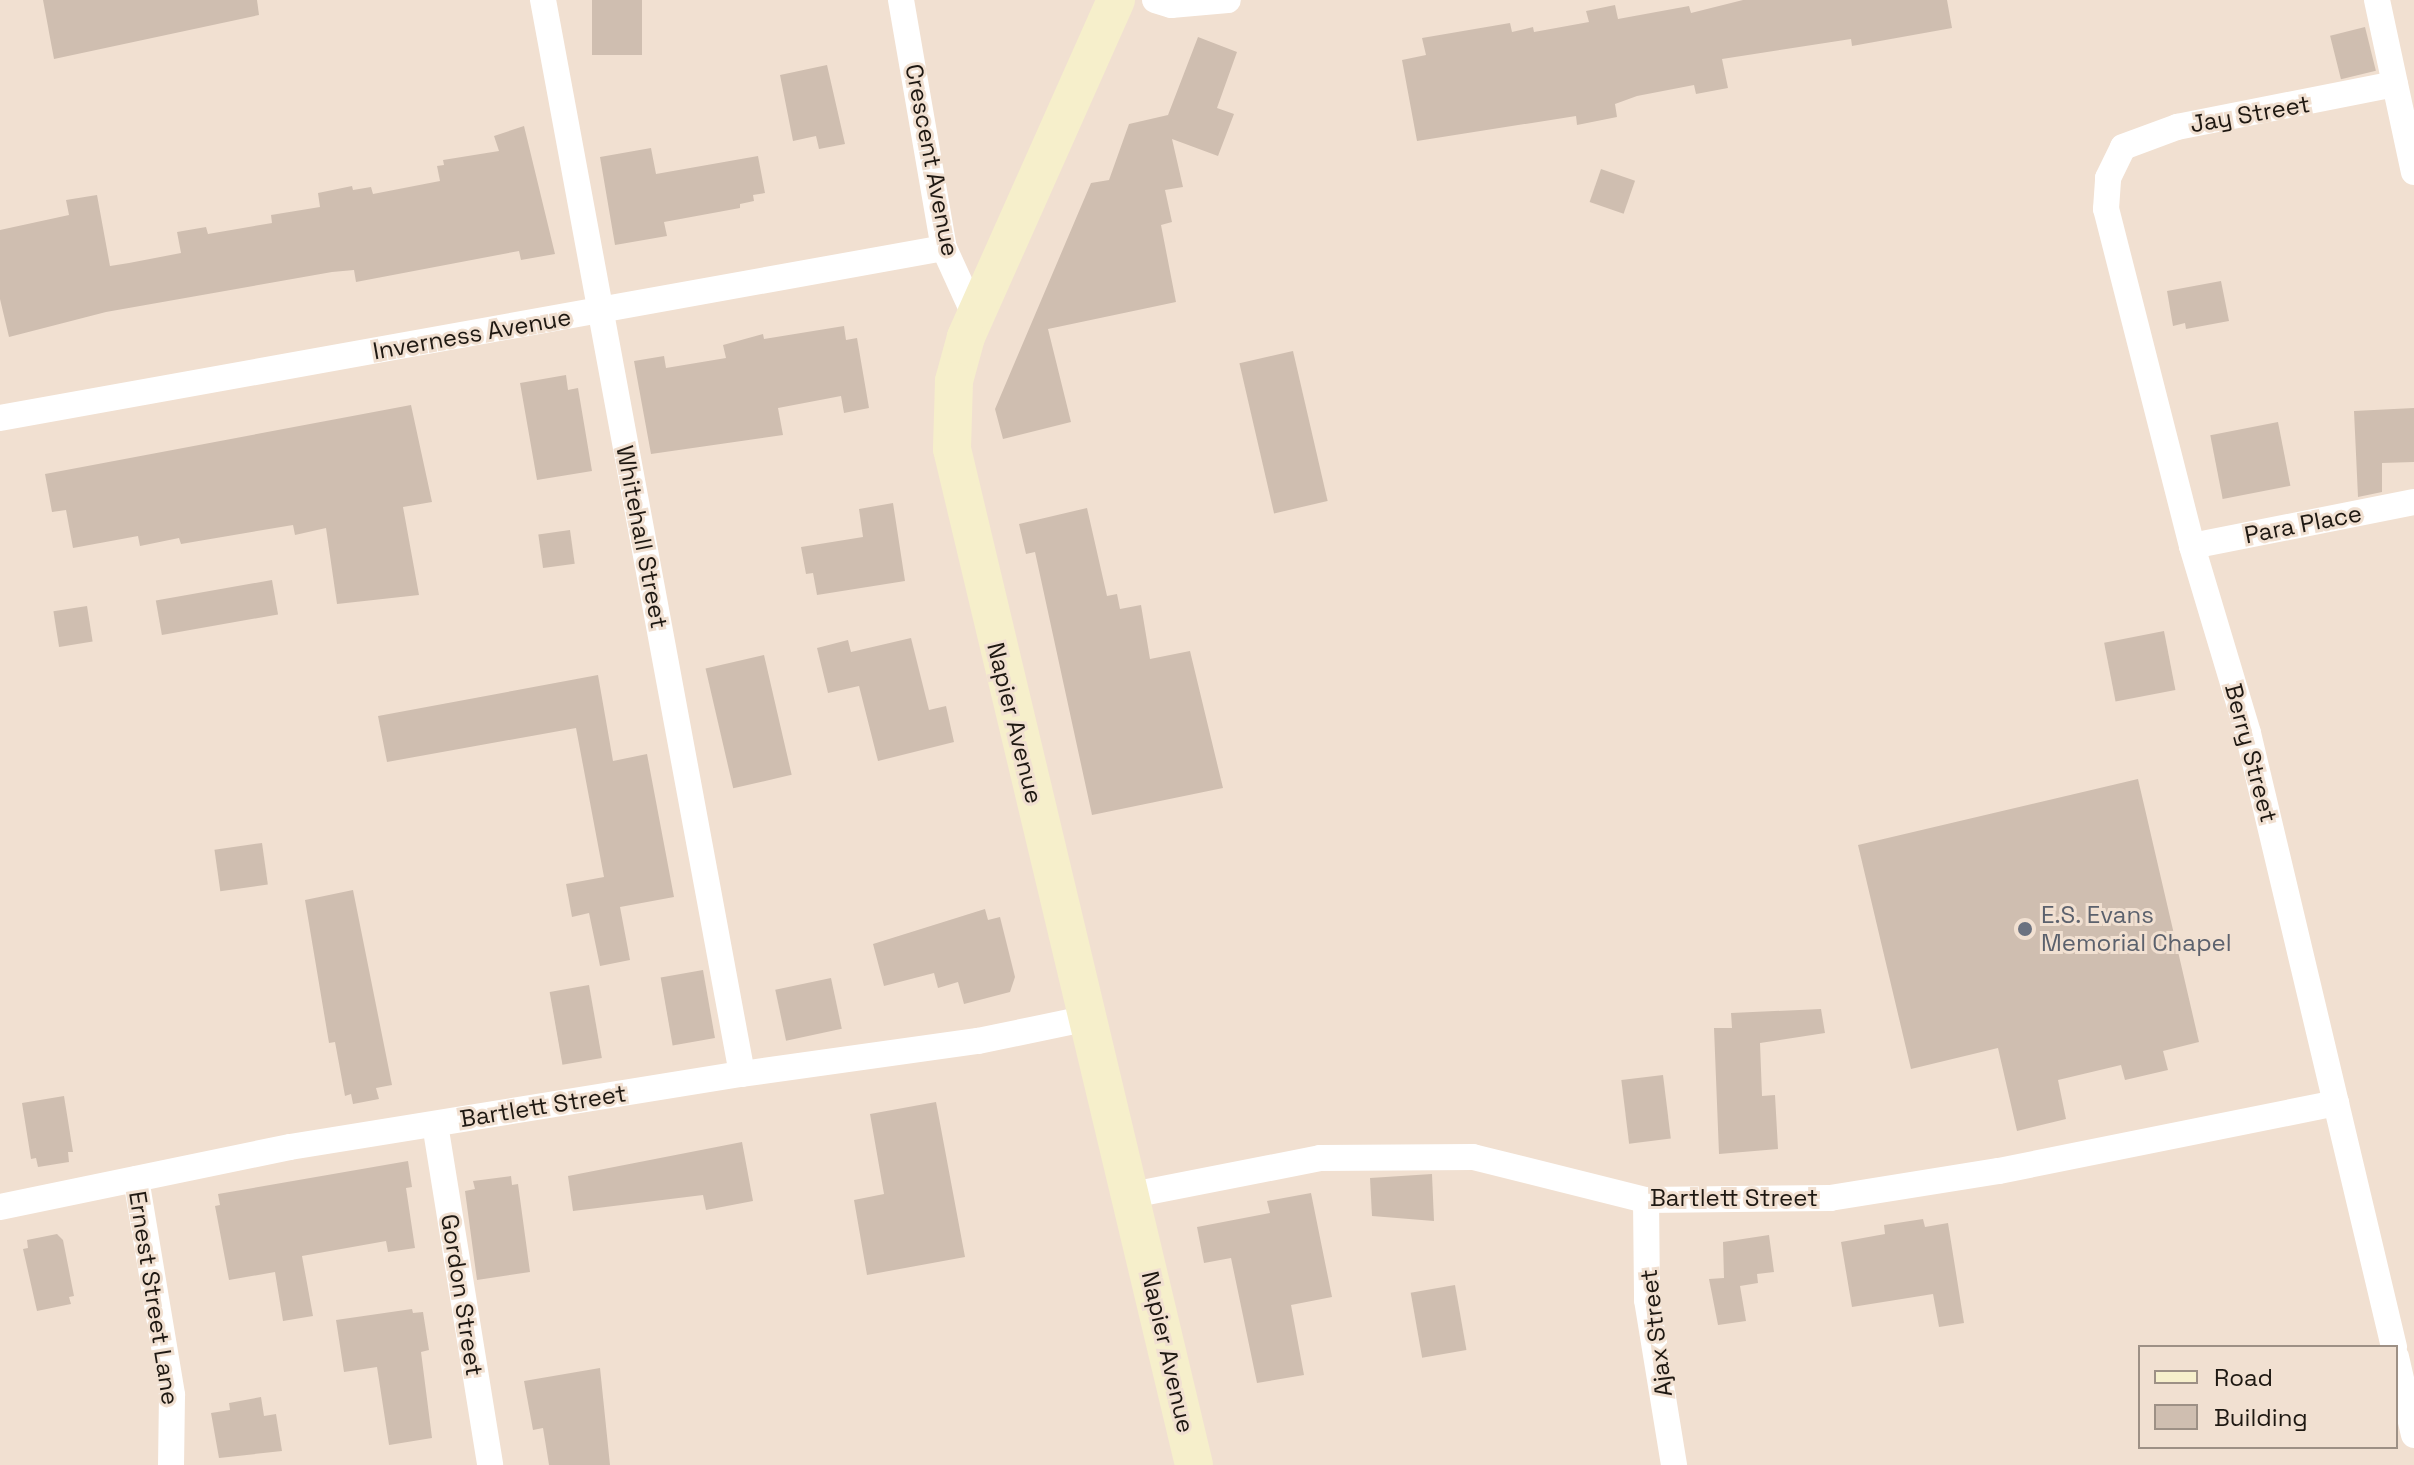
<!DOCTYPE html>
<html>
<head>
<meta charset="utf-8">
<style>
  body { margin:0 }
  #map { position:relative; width:2414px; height:1465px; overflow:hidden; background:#f1e0d1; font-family:"Space Grotesk",sans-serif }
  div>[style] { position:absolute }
  .building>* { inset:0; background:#cfbeb0; transform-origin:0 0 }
  .street>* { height:26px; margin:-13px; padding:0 13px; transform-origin:13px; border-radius:13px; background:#fff }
  .secondary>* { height:38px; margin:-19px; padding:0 19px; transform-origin:19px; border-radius:19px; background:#f6efcb }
  .dots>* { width:22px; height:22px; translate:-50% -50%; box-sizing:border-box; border:4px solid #f1e0d1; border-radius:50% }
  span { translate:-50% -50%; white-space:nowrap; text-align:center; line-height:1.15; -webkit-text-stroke:6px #f1e0d1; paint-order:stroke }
  .street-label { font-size:24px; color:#1e1812 }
  .worship-label { font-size:24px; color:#5b616d }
  .left { translate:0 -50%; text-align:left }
  .legend { position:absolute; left:2138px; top:1345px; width:260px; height:104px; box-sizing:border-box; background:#f1e0d1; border:2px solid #9d9085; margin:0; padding:10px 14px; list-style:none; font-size:24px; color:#1e1812 }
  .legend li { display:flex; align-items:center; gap:16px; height:40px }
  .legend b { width:40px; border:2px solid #9d9085 }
</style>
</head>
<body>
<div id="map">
  <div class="building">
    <i style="clip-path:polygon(43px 0,257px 0,259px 15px,54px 59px)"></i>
    <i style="left:592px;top:0;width:50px;height:55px"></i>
    <i style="clip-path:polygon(1743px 0,1947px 0,1952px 28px,1852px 46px,1851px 39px,1722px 59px,1728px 88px,1696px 94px,1694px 85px,1637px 96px,1615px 104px,1617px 117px,1577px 125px,1576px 116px,1417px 141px,1402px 60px,1426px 55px,1422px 38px,1510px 23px,1512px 32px,1533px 27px,1534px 32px,1589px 22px,1586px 11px,1615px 5px,1618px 19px,1689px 6px,1691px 13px)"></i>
    <i style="left:2365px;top:27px;width:45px;height:36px;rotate:76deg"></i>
    <i style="clip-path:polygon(1198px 37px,1237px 52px,1217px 108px,1234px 114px,1218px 156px,1172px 139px,1183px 187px,1165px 190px,1172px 222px,1161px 225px,1176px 302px,1048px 329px,1071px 422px,1003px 439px,995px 409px,1091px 183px,1109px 180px,1129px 124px,1168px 115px)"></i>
    <i style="clip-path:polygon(827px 65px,845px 144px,819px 149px,816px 136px,793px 141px,780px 75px)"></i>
    <i style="clip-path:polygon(524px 126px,555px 254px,521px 260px,519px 251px,356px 282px,354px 270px,332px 272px,106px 312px,9px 337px,0 299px,0 230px,69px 215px,66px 200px,97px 195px,110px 266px,129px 263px,181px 253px,177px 232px,206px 227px,208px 234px,272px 223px,271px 215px,320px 207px,318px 193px,352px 186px,353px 190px,371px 187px,373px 194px,440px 181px,437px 166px,444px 165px,443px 160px,499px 151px,494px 136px)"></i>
    <i style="clip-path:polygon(651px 148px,656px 174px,758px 156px,765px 193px,753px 195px,754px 201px,740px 204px,740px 208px,664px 222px,667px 236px,615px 245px,600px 157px)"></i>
    <i style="left:1601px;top:169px;width:36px;height:35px;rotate:19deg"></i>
    <i style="clip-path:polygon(2221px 281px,2229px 321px,2186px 329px,2185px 323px,2173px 326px,2167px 291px)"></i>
    <i style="clip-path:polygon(844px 326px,846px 340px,857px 338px,869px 408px,844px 413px,841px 396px,778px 408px,783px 435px,651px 454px,634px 361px,664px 356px,666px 368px,726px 358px,723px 345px,763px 334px,764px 339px)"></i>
    <i style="left:1293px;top:351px;width:154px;height:55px;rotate:77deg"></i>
    <i style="clip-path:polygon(566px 375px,568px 390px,578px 388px,592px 471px,537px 480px,520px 383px)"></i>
    <i style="clip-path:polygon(411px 405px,432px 502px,403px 507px,419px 595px,337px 604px,326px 528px,295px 535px,293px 525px,181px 544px,179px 538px,140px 546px,138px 536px,73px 548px,66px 510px,52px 512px,45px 474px)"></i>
    <i style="clip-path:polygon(2414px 408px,2414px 462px,2382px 463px,2382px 492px,2358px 497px,2354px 411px)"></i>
    <i style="left:2278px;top:422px;width:65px;height:69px;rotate:79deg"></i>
    <i style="clip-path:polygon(893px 503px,905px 581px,817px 595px,813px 573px,806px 574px,801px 547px,863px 537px,859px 509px)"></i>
    <i style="clip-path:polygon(1087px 508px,1107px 596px,1117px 594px,1120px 609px,1141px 605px,1150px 659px,1190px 651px,1223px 788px,1092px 815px,1035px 552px,1026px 554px,1019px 524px)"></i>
    <i style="left:570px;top:530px;width:34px;height:32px;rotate:82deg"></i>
    <i style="left:272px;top:580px;width:35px;height:118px;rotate:80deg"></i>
    <i style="left:87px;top:606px;width:36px;height:34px;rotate:81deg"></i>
    <i style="left:2164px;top:631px;width:60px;height:61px;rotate:79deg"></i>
    <i style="clip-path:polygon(911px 638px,929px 710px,946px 706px,954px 742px,878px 761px,859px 686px,828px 693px,817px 648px,848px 640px,851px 652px)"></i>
    <i style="left:764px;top:655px;width:123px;height:60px;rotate:77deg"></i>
    <i style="clip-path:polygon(598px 675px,613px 761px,647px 754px,674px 897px,620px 907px,630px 960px,600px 966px,589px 913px,572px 917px,566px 884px,604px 877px,576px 728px,387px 762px,378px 716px)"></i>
    <i style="clip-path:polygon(2138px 779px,2199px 1042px,2163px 1051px,2168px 1070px,2125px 1080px,2121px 1065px,2058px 1080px,2066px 1119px,2017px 1131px,1998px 1048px,1911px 1069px,1858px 845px)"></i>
    <i style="left:262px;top:843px;width:42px;height:48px;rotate:82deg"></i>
    <i style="clip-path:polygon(353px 890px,392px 1085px,376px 1088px,379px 1099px,353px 1104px,351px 1094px,345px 1096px,335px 1042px,329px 1043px,305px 900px)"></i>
    <i style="clip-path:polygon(985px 909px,988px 920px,1000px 917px,1015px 977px,1010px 992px,964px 1004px,958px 982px,938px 988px,934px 973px,884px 986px,873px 944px)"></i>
    <i style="left:703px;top:970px;width:69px;height:43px;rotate:80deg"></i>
    <i style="left:831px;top:978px;width:52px;height:57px;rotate:78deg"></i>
    <i style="left:589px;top:985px;width:74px;height:40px;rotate:80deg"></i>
    <i style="clip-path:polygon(1821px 1009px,1825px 1033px,1760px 1043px,1762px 1096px,1775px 1095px,1778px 1149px,1719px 1154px,1714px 1028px,1732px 1028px,1731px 1013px)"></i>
    <i style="left:1663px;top:1075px;width:64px;height:42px;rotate:83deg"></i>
    <i style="clip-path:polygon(64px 1096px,73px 1152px,68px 1152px,69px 1162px,38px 1167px,36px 1158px,31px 1159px,22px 1103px)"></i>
    <i style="clip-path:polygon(936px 1102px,965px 1257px,867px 1275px,854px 1200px,884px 1194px,870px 1114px)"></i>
    <i style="clip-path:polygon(742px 1142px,753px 1201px,706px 1210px,703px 1195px,573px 1211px,568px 1176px)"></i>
    <i style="clip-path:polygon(408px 1161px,412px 1187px,406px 1188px,415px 1248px,388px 1252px,386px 1241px,302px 1256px,313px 1316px,283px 1321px,275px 1272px,229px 1280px,215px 1206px,220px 1205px,218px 1194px)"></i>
    <i style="clip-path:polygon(1432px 1174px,1434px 1221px,1372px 1216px,1370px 1178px)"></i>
    <i style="clip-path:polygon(511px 1176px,512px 1185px,518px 1184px,530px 1272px,477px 1280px,465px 1191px,475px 1189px,473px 1181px)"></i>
    <i style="clip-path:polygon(1311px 1193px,1332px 1297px,1291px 1305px,1304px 1375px,1257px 1383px,1231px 1258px,1204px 1263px,1197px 1227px,1270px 1213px,1267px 1201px)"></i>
    <i style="clip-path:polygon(1923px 1219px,1925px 1227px,1948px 1223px,1964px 1323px,1939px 1327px,1933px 1294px,1852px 1307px,1841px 1242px,1885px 1234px,1884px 1225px)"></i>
    <i style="clip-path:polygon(57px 1234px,63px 1240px,74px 1296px,69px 1297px,71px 1304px,37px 1311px,23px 1249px,28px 1248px,27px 1240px)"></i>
    <i style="clip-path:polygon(1769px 1235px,1774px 1272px,1757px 1274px,1758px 1283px,1740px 1286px,1746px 1321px,1718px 1325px,1709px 1279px,1724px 1278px,1723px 1242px)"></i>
    <i style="left:1455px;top:1285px;width:66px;height:45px;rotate:80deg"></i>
    <i style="clip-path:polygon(412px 1309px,413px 1313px,423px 1312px,429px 1350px,421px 1352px,432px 1438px,389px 1445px,377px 1367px,344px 1372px,336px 1320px)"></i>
    <i style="clip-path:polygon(600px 1368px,610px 1465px,549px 1465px,543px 1428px,533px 1430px,524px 1381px)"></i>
    <i style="clip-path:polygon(261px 1397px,264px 1416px,276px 1414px,282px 1451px,219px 1458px,211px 1413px,230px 1410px,229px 1403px)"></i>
  </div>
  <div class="street">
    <i style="left:543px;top:0;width:1092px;rotate:79.5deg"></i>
    <i style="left:901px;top:0;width:252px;rotate:80.2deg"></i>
    <i style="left:944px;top:248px;width:75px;rotate:65.5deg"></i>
    <i style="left:1155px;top:0;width:17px;rotate:17deg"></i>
    <i style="left:1171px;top:5px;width:57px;rotate:-5deg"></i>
    <i style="left:2377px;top:0;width:176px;rotate:77.9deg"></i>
    <i style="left:0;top:418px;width:959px;rotate:-10.21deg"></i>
    <i style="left:2192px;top:546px;width:226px;rotate:-11.2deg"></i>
    <i style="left:435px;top:1124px;width:345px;rotate:80.8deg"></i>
    <i style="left:136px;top:1179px;width:219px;rotate:80.5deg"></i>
    <i style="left:172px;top:1395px;width:70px;rotate:90.8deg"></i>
    <i style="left:1132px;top:1195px;width:192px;rotate:-11.1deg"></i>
    <i style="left:1320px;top:1158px;width:153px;rotate:-0.4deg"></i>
    <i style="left:1473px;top:1157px;width:178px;rotate:14deg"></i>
    <i style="left:1646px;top:1200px;width:184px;rotate:-0.6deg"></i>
    <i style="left:1830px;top:1198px;width:171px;rotate:-9.1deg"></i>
    <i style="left:1999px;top:1171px;width:344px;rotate:-11.4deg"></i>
    <i style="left:1646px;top:1200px;width:100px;rotate:89.4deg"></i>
    <i style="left:1647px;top:1300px;width:167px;rotate:80.7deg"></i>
    <i style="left:0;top:1207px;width:296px;rotate:-11.7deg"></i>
    <i style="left:290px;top:1147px;width:458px;rotate:-9.2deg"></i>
    <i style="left:742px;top:1074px;width:238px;rotate:-8deg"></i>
    <i style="left:978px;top:1041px;width:113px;rotate:-11.7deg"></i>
    <i style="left:2394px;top:1347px;width:631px;rotate:-103.38deg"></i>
    <i style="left:2248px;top:733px;width:195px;rotate:-106.7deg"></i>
    <i style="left:2192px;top:546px;width:348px;rotate:-104.3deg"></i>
    <i style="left:2106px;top:209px;width:31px;rotate:-86deg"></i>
    <i style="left:2108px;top:178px;width:34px;rotate:-64deg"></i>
    <i style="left:2123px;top:147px;width:58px;rotate:-20.3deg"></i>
    <i style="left:2177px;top:127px;width:222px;rotate:-11.2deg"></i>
    <i style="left:2396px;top:1357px;width:80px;rotate:77deg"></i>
  </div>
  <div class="secondary">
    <i style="left:1116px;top:0;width:369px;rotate:114deg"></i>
    <i style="left:966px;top:337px;width:46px;rotate:105.3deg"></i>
    <i style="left:954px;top:381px;width:68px;rotate:91.7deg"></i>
    <i style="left:952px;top:449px;width:1044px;rotate:76.6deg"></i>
  </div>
  <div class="dots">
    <i style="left:2025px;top:929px;background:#6b7280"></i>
  </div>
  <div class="street-label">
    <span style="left:2250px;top:114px;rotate:-10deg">Jay Street</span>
    <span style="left:932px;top:160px;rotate:79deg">Crescent Avenue</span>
    <span style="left:472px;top:334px;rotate:-10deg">Inverness Avenue</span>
    <span style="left:2303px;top:524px;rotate:-11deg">Para Place</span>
    <span style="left:642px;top:537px;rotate:79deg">Whitehall Street</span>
    <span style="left:1015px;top:723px;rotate:76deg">Napier Avenue</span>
    <span style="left:2251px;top:753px;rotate:75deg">Berry Street</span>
    <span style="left:543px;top:1106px;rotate:-9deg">Bartlett Street</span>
    <span style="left:1734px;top:1198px">Bartlett Street</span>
    <span style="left:462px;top:1295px;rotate:81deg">Gordon Street</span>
    <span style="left:154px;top:1298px;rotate:81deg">Ernest Street Lane</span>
    <span style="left:1656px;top:1333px;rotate:-97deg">Ajax Street</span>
    <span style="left:1168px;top:1352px;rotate:77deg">Napier Avenue</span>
  </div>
  <div class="worship-label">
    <span class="left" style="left:2041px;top:929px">E.S. Evans<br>Memorial Chapel</span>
  </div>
  <ul class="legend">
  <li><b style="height:10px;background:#f6efcb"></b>Road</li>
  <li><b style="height:22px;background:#cfbeb0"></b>Building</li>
  </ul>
</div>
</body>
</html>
